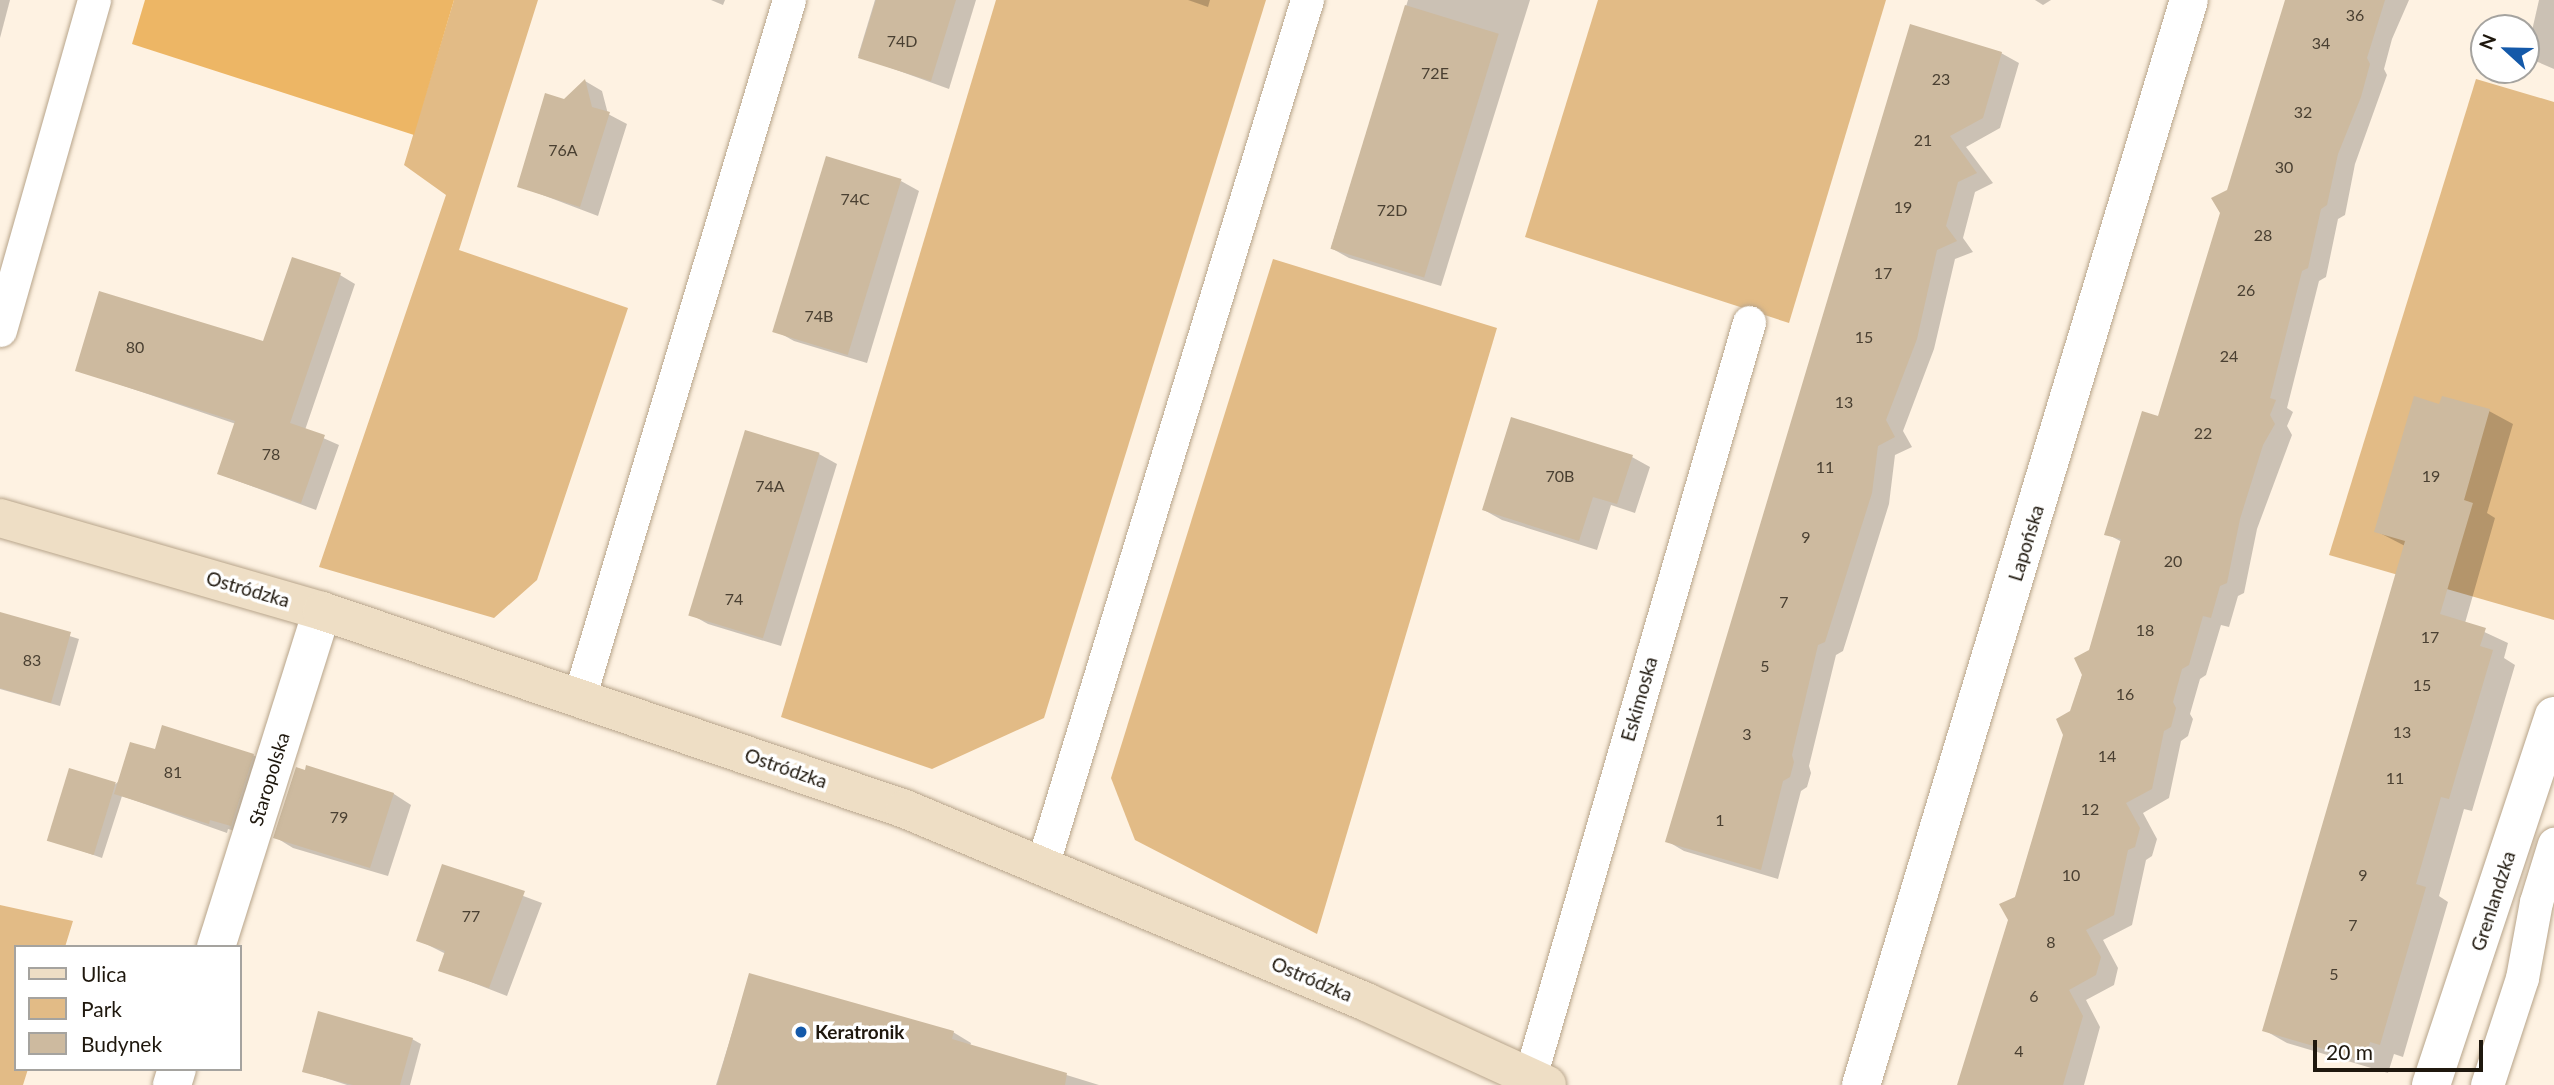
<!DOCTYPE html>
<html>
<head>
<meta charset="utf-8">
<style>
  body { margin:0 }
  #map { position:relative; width:2554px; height:1085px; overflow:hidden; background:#fef2e2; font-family:Lato,sans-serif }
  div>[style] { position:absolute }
  .green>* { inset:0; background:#e2bb86 }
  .forest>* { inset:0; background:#edb665 }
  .shadow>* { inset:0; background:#0003 }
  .building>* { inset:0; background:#cdba9f; transform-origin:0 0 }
  .roads { filter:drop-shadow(0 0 2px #b7a48a) drop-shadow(0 0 2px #b7a48a) }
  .lane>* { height:33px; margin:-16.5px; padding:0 16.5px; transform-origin:16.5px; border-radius:16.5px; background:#fff }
  .street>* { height:38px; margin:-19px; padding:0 19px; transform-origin:19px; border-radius:19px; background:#fff }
  .secondary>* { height:38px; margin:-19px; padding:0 19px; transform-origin:19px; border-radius:19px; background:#eedec5 }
  .dots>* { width:19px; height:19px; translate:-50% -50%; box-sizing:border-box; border:4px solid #fff; border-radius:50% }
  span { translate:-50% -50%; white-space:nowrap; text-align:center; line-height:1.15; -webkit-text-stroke:7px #fff; paint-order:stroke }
  .number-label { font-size:16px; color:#4a4032 }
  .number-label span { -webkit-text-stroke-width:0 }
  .street-label { font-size:19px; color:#1f180e }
  .poi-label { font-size:19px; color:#1f180e; font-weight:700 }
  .left { translate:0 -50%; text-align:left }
  .legend { position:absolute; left:14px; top:945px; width:228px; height:126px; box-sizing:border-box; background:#fff; border:2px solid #a5a39f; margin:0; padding:9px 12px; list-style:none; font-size:21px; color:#1f180e }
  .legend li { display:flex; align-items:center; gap:14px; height:35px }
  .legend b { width:35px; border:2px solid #a5a39f }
  .north { position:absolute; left:2470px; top:14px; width:70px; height:70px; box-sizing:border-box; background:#fff; border:2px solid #a5a39f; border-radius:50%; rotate:292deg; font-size:19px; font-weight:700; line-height:28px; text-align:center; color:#1f180e }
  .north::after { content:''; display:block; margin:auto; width:24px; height:32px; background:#1459a9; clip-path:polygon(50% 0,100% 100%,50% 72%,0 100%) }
  .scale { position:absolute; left:2313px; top:1040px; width:170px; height:32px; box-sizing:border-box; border:4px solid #1f180e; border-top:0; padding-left:9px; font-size:21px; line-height:24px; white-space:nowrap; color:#1f180e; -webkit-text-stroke:5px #fff; paint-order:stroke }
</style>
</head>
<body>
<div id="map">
  <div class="green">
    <i style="clip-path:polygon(454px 0,538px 0,459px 250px,628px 308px,537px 580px,494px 618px,319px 567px,446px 195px,404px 165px)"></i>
    <i style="clip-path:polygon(996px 0,1266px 0,1044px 718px,932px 769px,781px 717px)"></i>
    <i style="clip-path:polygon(1598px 0,1886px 0,1789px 323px,1525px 237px)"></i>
    <i style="clip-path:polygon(2476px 79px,2554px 102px,2554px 620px,2329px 555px)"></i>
    <i style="clip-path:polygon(1273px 259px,1497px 328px,1317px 934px,1135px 840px,1111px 778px)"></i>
    <i style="clip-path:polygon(0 905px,73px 921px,65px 947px,16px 947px,16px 1069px,28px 1069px,23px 1085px,0 1085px)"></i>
  </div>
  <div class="forest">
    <i style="clip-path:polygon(145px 0,454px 0,414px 135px,132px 44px)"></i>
  </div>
  <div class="shadow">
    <i style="clip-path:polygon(0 0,10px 0,0 38px)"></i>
    <i style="clip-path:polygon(711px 0,725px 0,723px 5px)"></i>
    <i style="clip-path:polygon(875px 0,976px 0,949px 89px,858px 56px)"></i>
    <i style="clip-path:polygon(1188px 0,1210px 0,1208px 7px)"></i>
    <i style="clip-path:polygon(1408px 0,1530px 0,1441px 286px,1349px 258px,1331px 248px)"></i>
    <i style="clip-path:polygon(2035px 0,2051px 0,2043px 5px)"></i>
    <i style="clip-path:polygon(2286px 0,2409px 0,2392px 39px,2384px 69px,2387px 75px,2355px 164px,2345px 215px,2338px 219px,2326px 277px,2319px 281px,2287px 408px,2293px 412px,2287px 426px,2292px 435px,2257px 529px,2244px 593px,2238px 596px,2229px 627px,2221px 625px,2206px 675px,2200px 679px,2190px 714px,2193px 719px,2188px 736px,2181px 741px,2169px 798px,2143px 813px,2157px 839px,2152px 856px,2146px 860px,2132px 925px,2103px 940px,2118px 968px,2114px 985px,2086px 1000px,2100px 1027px,2084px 1085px,1959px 1085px,2122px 542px,2107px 534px,2159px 418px)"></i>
    <i style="clip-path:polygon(2539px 0,2554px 0,2554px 69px,2526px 57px)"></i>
    <i style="clip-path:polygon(1911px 26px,2001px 53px,2019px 63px,2000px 128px,1966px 147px,1993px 183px,1975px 192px,1963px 238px,1973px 252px,1955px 259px,1934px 349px,1903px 431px,1912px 447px,1895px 455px,1889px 504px,1843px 651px,1836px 655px,1809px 766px,1811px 773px,1807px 787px,1801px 791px,1778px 879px,1684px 851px,1667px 841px)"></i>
    <i style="clip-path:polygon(585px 81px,602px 91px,608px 114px,627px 124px,598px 216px,519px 186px,564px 101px)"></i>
    <i style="clip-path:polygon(901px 181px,919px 191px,867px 363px,794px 341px,776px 331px)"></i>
    <i style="clip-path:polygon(340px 275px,355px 284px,305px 430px,339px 445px,316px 510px,219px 474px,236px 424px,77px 370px,264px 344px)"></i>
    <i style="clip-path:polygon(2440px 406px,2489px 411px,2513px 424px,2487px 513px,2495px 518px,2465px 623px,2508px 643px,2504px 658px,2515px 665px,2472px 811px,2464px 809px,2439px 896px,2448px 902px,2403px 1057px,2394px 1054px,2388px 1073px,2287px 1043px,2264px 1030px,2405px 546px,2376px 531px)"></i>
    <i style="clip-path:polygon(819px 454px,837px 464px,781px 646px,708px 624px,690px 614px)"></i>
    <i style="clip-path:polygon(1632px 457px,1650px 467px,1635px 513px,1611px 505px,1597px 550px,1502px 520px,1484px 510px)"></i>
    <i style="clip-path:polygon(0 614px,79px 639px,60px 706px,0 689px)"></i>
    <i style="clip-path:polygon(156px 751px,253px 755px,271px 765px,249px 835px,228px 829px,227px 833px,122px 796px,102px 858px,48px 839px)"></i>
    <i style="clip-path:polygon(308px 768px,394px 794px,411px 805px,388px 876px,293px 848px,275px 837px)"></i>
    <i style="clip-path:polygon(444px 866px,542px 903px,507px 996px,440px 970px,446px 954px,418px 940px)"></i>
    <i style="clip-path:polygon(750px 975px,953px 1032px,971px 1043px,958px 1085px,716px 1085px)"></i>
    <i style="clip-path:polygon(412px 1039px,421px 1044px,410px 1085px,347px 1085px,304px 1071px)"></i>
    <i style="clip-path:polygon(1034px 1065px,1099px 1085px,1028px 1085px)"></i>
  </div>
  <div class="building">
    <i style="clip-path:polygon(876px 0,956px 0,931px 81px,858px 58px)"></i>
    <i style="clip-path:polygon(2285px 0,2385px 0,2367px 58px,2370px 64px,2361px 97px,2338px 154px,2327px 205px,2321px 209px,2308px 268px,2302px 271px,2270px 398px,2276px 400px,2270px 415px,2275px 424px,2263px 445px,2240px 519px,2227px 583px,2220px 586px,2211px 618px,2203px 616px,2189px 665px,2182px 669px,2173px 702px,2176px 708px,2171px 727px,2164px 731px,2152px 789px,2126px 803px,2140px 828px,2135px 847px,2128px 850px,2114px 915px,2086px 930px,2101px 957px,2096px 975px,2069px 990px,2083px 1016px,2063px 1085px,1957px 1085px,2008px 920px,1999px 904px,2015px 897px,2063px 735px,2056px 719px,2070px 711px,2082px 675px,2074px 658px,2089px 650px,2121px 539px,2104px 535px,2142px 411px,2158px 416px,2220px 213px,2211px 198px,2227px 190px)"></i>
    <i style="left:1405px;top:5px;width:98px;height:255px;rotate:17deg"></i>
    <i style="clip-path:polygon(1910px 24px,2002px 52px,1983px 118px,1950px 136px,1977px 173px,1958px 182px,1946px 226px,1957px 241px,1937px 250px,1917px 339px,1886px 420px,1895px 437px,1878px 446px,1872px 493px,1825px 642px,1818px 645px,1792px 755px,1794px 762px,1790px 777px,1783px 781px,1761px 870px,1665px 842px)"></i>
    <i style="clip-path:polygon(585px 79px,592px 107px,610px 112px,580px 207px,517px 187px,545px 93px,564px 99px)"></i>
    <i style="left:826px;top:156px;width:79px;height:184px;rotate:17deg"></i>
    <i style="clip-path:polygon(292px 257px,341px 273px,290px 423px,325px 435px,301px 503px,217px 474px,235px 421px,75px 371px,99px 291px,263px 341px)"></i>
    <i style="clip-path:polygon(2414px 396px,2439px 404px,2442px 396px,2490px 409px,2464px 500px,2473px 503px,2440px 614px,2486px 628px,2480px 646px,2493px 650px,2449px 799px,2441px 797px,2416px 884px,2426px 887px,2380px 1045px,2370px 1042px,2365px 1061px,2262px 1031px,2405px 541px,2374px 532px)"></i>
    <i style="clip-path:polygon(1511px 417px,1633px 455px,1617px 504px,1593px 497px,1579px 541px,1482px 510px)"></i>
    <i style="left:745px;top:430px;width:78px;height:194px;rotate:17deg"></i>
    <i style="clip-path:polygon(0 612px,71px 632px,51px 703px,0 688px)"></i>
    <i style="clip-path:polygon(162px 725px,254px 754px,231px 826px,210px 820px,209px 824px,114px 794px,130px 742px,155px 749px)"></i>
    <i style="clip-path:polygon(306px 765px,394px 793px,370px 868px,273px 838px,296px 767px,305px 770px)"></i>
    <i style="left:69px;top:768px;width:49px;height:76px;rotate:17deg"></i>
    <i style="clip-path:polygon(442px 864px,525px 891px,489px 988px,438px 971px,445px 951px,416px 941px)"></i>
    <i style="clip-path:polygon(749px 973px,954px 1031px,952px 1039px,1067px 1073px,1065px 1085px,717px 1085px)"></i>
    <i style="clip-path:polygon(318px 1011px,413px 1038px,400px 1085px,353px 1085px,302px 1072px)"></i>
  </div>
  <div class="roads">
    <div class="lane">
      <i style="left:0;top:330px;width:343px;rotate:-74.1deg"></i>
      <i style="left:579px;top:698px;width:729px;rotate:-73.26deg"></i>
      <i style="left:1042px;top:866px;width:906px;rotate:-72.99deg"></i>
      <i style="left:1530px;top:1077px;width:786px;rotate:-73.82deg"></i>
      <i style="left:2487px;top:1085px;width:113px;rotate:-71.9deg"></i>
      <i style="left:2522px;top:978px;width:77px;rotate:-79.6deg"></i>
      <i style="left:2536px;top:902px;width:61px;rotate:-72.8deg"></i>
    </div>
    <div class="street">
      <i style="left:216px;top:947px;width:352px;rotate:-72.5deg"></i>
      <i style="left:172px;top:1085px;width:17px;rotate:-73deg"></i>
      <i style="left:1861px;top:1085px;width:1133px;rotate:-73.18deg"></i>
      <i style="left:2431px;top:1085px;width:389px;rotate:-71.6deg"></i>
    </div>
    <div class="secondary">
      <i style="left:0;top:518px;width:335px;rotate:16.1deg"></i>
      <i style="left:322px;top:611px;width:616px;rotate:18.76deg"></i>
      <i style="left:905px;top:809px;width:500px;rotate:22.7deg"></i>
      <i style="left:1366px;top:1002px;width:199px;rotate:24.6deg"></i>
    </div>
  </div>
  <div class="dots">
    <i style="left:801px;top:1032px;background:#1459a9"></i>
  </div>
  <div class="number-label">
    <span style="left:2355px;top:15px">36</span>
    <span style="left:902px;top:41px">74D</span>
    <span style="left:2321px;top:43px">34</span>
    <span style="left:1435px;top:73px">72E</span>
    <span style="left:1941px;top:79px">23</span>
    <span style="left:2303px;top:112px">32</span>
    <span style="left:1923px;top:140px">21</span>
    <span style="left:563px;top:150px">76A</span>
    <span style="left:2284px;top:167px">30</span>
    <span style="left:855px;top:199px">74C</span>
    <span style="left:1903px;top:207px">19</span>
    <span style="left:1392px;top:210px">72D</span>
    <span style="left:2263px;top:235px">28</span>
    <span style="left:1883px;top:273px">17</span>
    <span style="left:2246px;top:290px">26</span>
    <span style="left:819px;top:316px">74B</span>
    <span style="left:1864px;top:337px">15</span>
    <span style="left:135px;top:347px">80</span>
    <span style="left:2229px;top:356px">24</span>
    <span style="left:1844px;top:402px">13</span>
    <span style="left:2203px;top:433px">22</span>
    <span style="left:271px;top:454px">78</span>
    <span style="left:1825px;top:467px">11</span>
    <span style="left:1560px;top:476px">70B</span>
    <span style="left:2431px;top:476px">19</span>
    <span style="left:770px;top:486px">74A</span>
    <span style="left:1806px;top:537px">9</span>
    <span style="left:2173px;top:561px">20</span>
    <span style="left:734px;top:599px">74</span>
    <span style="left:1784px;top:602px">7</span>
    <span style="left:2145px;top:630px">18</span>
    <span style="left:2430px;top:637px">17</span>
    <span style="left:32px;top:660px">83</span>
    <span style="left:1765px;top:666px">5</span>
    <span style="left:2422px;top:685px">15</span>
    <span style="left:2125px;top:694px">16</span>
    <span style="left:2402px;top:732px">13</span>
    <span style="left:1747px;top:734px">3</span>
    <span style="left:2107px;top:756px">14</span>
    <span style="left:173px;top:772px">81</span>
    <span style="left:2395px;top:778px">11</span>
    <span style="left:2090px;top:809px">12</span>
    <span style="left:339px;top:817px">79</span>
    <span style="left:1720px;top:820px">1</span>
    <span style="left:2071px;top:875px">10</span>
    <span style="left:2363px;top:875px">9</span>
    <span style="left:471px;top:916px">77</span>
    <span style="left:2353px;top:925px">7</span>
    <span style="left:2051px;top:942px">8</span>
    <span style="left:2334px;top:974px">5</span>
    <span style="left:2034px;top:996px">6</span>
    <span style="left:2019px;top:1051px">4</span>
  </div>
  <div class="street-label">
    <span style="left:2026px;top:543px;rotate:-73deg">Lapońska</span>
    <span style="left:248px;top:589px;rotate:16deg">Ostródzka</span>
    <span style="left:1639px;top:699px;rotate:-74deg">Eskimoska</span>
    <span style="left:786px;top:768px;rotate:19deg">Ostródzka</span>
    <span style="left:269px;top:779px;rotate:-73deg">Staropolska</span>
    <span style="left:2493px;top:901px;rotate:-72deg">Grenlandzka</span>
    <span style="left:1312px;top:979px;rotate:23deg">Ostródzka</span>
  </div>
  <div class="poi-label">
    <span class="left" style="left:815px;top:1032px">Keratronik</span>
  </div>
  <ul class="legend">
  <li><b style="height:9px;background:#eedec5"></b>Ulica</li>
  <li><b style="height:19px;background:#e2bb86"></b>Park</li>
  <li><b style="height:19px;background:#cdba9f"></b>Budynek</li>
  </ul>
  <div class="north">N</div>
  <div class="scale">20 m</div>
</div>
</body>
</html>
